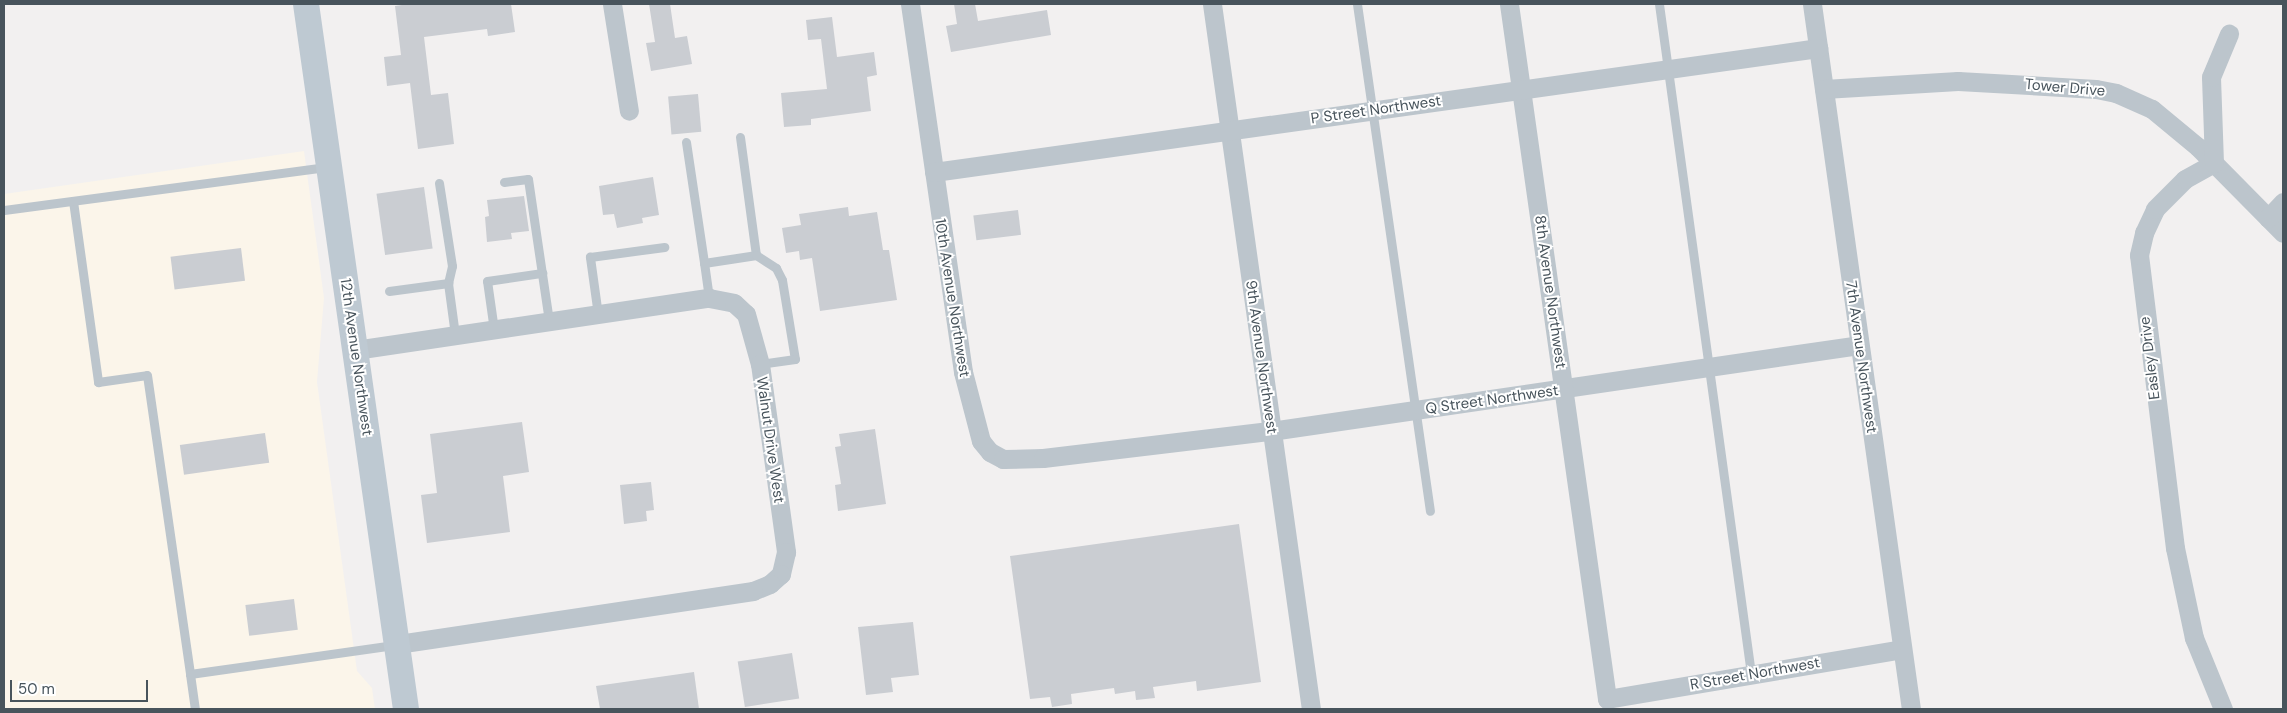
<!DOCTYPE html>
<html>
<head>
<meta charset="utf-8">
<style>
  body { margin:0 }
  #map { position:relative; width:2287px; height:713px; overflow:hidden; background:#f2f0f0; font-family:"DM Sans",sans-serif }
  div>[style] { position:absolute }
  .commercial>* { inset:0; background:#fbf5ea }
  .building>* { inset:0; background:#cacdd2; transform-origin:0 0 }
  .service>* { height:9px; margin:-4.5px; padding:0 4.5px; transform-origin:4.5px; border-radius:4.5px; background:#bcc5cc }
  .minor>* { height:19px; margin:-9.5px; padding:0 9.5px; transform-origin:9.5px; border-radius:9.5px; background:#bcc5cc }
  .secondary>* { height:26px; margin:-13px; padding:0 13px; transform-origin:13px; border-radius:13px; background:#bec9d2 }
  span { translate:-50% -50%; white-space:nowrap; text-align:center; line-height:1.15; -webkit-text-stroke:4px #fff; paint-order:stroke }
  .street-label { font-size:15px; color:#48545c }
  .frame { position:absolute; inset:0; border:5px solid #48545c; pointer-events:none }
  .scale { position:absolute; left:10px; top:680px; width:138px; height:22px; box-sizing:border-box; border:2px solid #48545c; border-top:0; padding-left:6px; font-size:15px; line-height:18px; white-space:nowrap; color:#48545c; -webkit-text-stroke:4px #fff; paint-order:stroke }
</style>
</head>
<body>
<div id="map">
  <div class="commercial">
    <i style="clip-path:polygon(304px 151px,324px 298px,317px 382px,357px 671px,372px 688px,375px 709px,4px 709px,4px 194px)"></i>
  </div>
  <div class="building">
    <i style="clip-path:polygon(409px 4px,511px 4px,515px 32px,488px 36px,487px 29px,424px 37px,431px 95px,448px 93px,454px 144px,418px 149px,410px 83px,387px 86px,384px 57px,401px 55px,395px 6px)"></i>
    <i style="clip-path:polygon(649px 4px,670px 4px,675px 38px,687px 36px,692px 64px,651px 71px,646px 43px,655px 42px)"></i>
    <i style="clip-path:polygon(954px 4px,975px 4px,978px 21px,1047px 10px,1051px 35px,951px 52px,946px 26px,957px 24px)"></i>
    <i style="clip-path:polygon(832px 17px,837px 57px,874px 52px,877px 75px,867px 77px,871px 111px,811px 119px,811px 125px,784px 127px,781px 93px,827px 89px,821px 39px,808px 40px,806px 20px)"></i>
    <i style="left:698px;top:94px;width:38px;height:30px;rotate:85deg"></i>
    <i style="clip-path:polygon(653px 177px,659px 215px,642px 218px,643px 223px,617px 228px,614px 214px,603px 215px,599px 186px)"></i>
    <i style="left:424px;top:187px;width:62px;height:48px;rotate:82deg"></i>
    <i style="clip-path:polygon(524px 196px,529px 231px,511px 233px,512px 239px,487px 242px,485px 217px,489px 216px,487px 200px)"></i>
    <i style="clip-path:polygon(848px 207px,849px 216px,877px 212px,883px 250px,889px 250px,897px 300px,820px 311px,812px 258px,800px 260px,799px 251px,786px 253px,782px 228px,801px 225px,799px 214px)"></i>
    <i style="left:1018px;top:210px;width:25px;height:45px;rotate:83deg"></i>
    <i style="left:241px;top:248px;width:33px;height:71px;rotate:83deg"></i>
    <i style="clip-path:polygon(522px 422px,529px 472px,503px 476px,510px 532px,427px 543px,421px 495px,437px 493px,430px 434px)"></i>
    <i style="clip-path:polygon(875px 429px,886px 504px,838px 511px,835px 485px,841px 484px,835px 447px,841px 446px,839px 434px)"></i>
    <i style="left:265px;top:433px;width:30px;height:86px;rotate:82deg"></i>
    <i style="clip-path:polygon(651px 482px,654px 510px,646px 511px,647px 521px,624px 524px,620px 485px)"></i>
    <i style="clip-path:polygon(1239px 524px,1261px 682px,1197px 691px,1196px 681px,1153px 687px,1155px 698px,1136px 700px,1135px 691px,1115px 694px,1114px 688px,1071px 694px,1072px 704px,1052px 707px,1050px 697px,1030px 699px,1010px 556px)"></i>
    <i style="left:294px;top:599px;width:31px;height:49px;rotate:83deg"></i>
    <i style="clip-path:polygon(913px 622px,919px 675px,891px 678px,893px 692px,866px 695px,858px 627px)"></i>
    <i style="left:792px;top:653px;width:46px;height:55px;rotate:81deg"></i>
    <i style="clip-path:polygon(694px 672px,699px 709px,600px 709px,596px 686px)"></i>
  </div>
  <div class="service">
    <i style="left:1357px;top:4px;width:512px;rotate:81.81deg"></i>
    <i style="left:1659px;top:4px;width:676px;rotate:82.18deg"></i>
    <i style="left:740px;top:137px;width:119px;rotate:82.3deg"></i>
    <i style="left:686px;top:142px;width:122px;rotate:81.5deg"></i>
    <i style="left:504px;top:182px;width:24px;rotate:-7deg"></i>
    <i style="left:528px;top:179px;width:145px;rotate:81.6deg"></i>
    <i style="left:439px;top:183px;width:84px;rotate:81.1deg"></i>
    <i style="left:452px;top:266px;width:17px;rotate:103deg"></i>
    <i style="left:73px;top:201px;width:183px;rotate:82.1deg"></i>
    <i style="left:98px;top:382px;width:49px;rotate:-8.1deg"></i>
    <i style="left:147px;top:375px;width:302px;rotate:81.8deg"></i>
    <i style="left:190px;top:674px;width:206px;rotate:-8.1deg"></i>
    <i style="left:4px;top:210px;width:325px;rotate:-7.6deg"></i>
    <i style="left:389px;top:291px;width:60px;rotate:-7.7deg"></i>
    <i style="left:448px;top:283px;width:52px;rotate:82.3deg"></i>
    <i style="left:709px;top:298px;width:35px;rotate:-98deg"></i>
    <i style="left:704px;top:263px;width:53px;rotate:-8.7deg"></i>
    <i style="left:756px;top:255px;width:24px;rotate:33deg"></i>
    <i style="left:776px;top:268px;width:13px;rotate:63deg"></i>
    <i style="left:782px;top:280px;width:80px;rotate:80.7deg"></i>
    <i style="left:795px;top:359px;width:35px;rotate:172deg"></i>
    <i style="left:598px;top:315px;width:59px;rotate:-97.9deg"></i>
    <i style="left:590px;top:257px;width:75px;rotate:-7.7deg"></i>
    <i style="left:494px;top:330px;width:49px;rotate:-98.1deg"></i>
    <i style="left:487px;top:281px;width:56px;rotate:-8.3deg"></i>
    <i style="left:190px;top:674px;width:35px;rotate:82deg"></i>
  </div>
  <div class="minor">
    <i style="left:612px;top:4px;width:108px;rotate:81deg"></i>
    <i style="left:910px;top:4px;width:372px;rotate:81.8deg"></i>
    <i style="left:963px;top:372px;width:71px;rotate:75.4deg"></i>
    <i style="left:981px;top:441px;width:14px;rotate:51deg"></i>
    <i style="left:990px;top:452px;width:15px;rotate:28deg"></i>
    <i style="left:1003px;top:459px;width:40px;rotate:-1.4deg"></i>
    <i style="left:1043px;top:458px;width:230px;rotate:-6.8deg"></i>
    <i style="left:1271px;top:431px;width:594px;rotate:-8.32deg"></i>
    <i style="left:1212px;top:4px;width:712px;rotate:82.01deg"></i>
    <i style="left:1509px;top:4px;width:702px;rotate:81.97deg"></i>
    <i style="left:1607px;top:699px;width:299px;rotate:-9.6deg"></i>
    <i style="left:1812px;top:4px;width:712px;rotate:82.01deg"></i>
    <i style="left:1824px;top:89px;width:134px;rotate:-3.4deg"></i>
    <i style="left:1958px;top:81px;width:138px;rotate:3.3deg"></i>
    <i style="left:2096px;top:89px;width:20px;rotate:11deg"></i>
    <i style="left:2116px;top:93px;width:39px;rotate:24deg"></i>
    <i style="left:2152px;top:109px;width:60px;rotate:39.6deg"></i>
    <i style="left:2198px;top:147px;width:121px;rotate:45.3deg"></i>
    <i style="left:934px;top:172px;width:893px;rotate:-7.98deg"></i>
    <i style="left:2268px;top:218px;width:22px;rotate:-47deg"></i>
    <i style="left:355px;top:350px;width:358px;rotate:-8.4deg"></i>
    <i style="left:709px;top:298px;width:25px;rotate:11deg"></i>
    <i style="left:734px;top:303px;width:16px;rotate:43deg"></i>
    <i style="left:746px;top:314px;width:52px;rotate:74.4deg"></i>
    <i style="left:760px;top:364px;width:190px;rotate:82.1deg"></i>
    <i style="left:786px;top:552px;width:23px;rotate:103deg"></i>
    <i style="left:781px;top:574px;width:15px;rotate:138deg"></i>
    <i style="left:770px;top:584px;width:18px;rotate:158deg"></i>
    <i style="left:753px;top:591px;width:360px;rotate:171.5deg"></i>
    <i style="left:2223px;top:709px;width:77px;rotate:-112.2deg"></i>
    <i style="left:2194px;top:638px;width:92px;rotate:-101.9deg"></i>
    <i style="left:2175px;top:548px;width:295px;rotate:-97deg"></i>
    <i style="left:2139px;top:255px;width:23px;rotate:-77deg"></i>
    <i style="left:2144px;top:233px;width:26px;rotate:-65deg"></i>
    <i style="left:2155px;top:209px;width:42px;rotate:-45deg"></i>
    <i style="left:2185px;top:179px;width:33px;rotate:-29deg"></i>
    <i style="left:2214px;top:163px;width:86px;rotate:-92deg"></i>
    <i style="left:2211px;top:77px;width:47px;rotate:-67.3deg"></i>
  </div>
  <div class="secondary">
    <i style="left:306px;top:4px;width:712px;rotate:81.93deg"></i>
  </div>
  <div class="street-label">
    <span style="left:2065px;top:88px;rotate:5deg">Tower Drive</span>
    <span style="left:1376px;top:110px;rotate:-8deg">P Street Northwest</span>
    <span style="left:1550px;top:292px;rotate:82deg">8th Avenue Northwest</span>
    <span style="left:952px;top:298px;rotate:81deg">10th Avenue Northwest</span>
    <span style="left:356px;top:357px;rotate:82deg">12th Avenue Northwest</span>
    <span style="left:1261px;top:357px;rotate:82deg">9th Avenue Northwest</span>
    <span style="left:1861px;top:357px;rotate:82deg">7th Avenue Northwest</span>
    <span style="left:2150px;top:358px;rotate:-97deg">Easley Drive</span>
    <span style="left:1492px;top:400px;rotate:-8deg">Q Street Northwest</span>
    <span style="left:770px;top:440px;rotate:82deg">Walnut Drive West</span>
    <span style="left:1755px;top:674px;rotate:-10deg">R Street Northwest</span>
  </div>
  <div class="frame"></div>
  <div class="scale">50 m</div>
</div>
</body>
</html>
